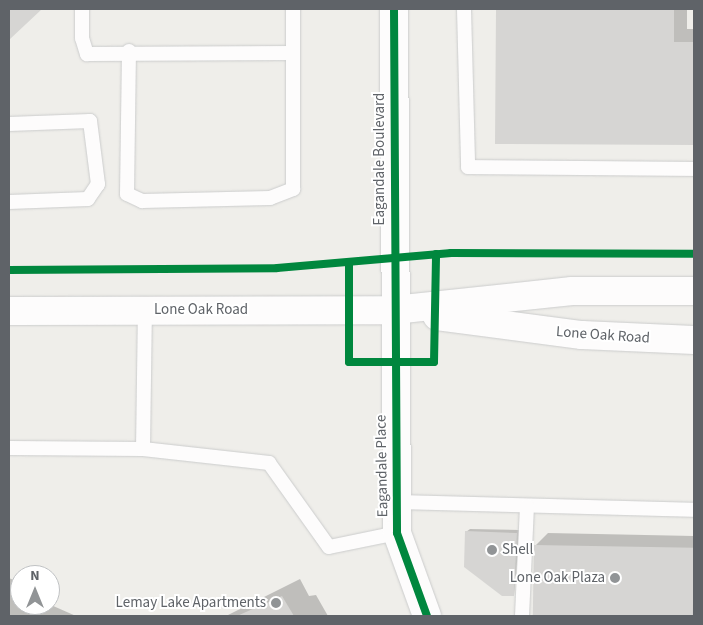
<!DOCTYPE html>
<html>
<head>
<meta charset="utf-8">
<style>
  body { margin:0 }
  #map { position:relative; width:703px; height:625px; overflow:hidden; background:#efeeea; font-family:"Source Sans 3",sans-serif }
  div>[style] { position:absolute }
  .shadow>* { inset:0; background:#0003 }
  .building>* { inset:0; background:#d6d5d3; transform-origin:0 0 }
  .roads { filter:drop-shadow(0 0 1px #cbcccc) drop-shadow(0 0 1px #cbcccc) }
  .lane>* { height:14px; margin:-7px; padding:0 7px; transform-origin:7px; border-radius:7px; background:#fdfcfc }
  .secondary>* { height:28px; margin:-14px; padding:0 14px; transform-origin:14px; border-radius:14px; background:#fdfcfc }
  .cycleway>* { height:8px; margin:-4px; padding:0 4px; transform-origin:4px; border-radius:4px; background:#00873e }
  .dots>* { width:14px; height:14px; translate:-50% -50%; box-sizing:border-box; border:2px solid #fff; border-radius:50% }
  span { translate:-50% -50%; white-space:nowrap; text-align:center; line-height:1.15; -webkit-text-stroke:4px #fff; paint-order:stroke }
  .street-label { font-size:15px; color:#5f6368 }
  .poi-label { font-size:15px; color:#5f6368 }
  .left { translate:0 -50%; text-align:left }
  .right { translate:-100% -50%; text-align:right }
  .frame { position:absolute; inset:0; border:10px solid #5f6368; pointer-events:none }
  .north { position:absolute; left:10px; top:565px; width:50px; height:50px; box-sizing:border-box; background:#fff; border:1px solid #bfc1c3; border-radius:50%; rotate:0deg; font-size:14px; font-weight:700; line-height:20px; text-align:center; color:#5f6368 }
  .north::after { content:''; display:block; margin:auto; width:18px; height:22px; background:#919496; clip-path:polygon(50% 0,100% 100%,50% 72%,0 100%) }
</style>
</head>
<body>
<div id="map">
  <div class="shadow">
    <i style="clip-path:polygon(9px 9px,35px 9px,9px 35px)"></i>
    <i style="clip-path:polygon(497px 9px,687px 9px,687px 29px,694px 29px,694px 144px,496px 143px)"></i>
    <i style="clip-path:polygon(470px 529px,520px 530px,514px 595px,466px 532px)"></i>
    <i style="clip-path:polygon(548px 533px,694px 536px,694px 616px,535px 616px,535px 546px)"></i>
    <i style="clip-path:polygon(9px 578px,20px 583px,20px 605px,50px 605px,50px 596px,54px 598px,51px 605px,76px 616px,9px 616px)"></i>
    <i style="clip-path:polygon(300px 579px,309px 596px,316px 595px,328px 616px,226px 616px)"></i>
  </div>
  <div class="building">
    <i style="clip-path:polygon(9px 9px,42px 9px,9px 40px)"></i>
    <i style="clip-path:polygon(496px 9px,674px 9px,674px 42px,694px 42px,694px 145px,495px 144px)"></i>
    <i style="clip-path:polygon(465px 531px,517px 533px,514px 596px,502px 596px,464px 567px)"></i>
    <i style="left:534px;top:545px;width:160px;height:71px;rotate:1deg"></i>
    <i style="clip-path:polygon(282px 596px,294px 616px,237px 616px)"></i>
  </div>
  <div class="roads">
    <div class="lane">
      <i style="left:82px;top:9px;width:29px;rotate:90deg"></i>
      <i style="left:82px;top:38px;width:17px;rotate:73deg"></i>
      <i style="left:87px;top:54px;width:206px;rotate:-0.3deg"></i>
      <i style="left:464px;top:9px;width:158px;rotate:88.5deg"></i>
      <i style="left:468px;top:167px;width:226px;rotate:0.5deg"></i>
      <i style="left:129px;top:51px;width:143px;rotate:90.8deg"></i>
      <i style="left:127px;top:194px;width:17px;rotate:25deg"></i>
      <i style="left:142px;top:201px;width:128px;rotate:-1.3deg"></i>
      <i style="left:270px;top:198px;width:25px;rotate:-21deg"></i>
      <i style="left:293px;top:189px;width:180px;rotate:-90deg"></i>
      <i style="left:9px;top:124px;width:81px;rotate:-2.1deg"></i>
      <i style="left:90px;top:121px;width:64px;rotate:82.8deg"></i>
      <i style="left:98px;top:184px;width:18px;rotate:124deg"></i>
      <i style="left:88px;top:199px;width:79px;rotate:177.8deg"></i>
      <i style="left:9px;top:448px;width:134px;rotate:0.4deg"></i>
      <i style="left:143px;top:449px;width:127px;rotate:6.3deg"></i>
      <i style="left:269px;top:463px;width:103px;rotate:54.5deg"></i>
      <i style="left:329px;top:547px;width:69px;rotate:-11.6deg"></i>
      <i style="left:143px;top:449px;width:139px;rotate:-89.2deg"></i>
      <i style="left:396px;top:502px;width:298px;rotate:1.5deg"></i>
      <i style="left:522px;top:616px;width:110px;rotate:-87.4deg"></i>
    </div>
    <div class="secondary">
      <i style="left:394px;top:9px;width:524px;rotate:89.67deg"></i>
      <i style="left:397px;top:533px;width:88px;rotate:70.1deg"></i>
      <i style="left:9px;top:311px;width:385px;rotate:-0.1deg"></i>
      <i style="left:394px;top:310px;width:179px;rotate:-6.1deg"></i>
      <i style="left:572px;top:291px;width:122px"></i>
      <i style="left:437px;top:316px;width:146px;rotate:7.5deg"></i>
      <i style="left:582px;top:335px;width:112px;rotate:2.6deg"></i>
    </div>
  </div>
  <div class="cycleway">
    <i style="left:394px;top:9px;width:524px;rotate:89.67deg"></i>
    <i style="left:397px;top:533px;width:88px;rotate:70.1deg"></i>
    <i style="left:349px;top:265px;width:97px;rotate:90deg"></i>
    <i style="left:349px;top:362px;width:85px"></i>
    <i style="left:434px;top:362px;width:108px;rotate:-88.9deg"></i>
    <i style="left:9px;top:270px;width:268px;rotate:-0.4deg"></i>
    <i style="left:277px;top:268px;width:175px;rotate:-4.9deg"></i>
    <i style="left:451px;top:253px;width:243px;rotate:0.2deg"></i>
  </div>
  <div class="dots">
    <i style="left:492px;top:550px;background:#919496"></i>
    <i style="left:615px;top:578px;background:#919496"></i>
    <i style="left:276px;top:603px;background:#919496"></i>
  </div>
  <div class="street-label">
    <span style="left:380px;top:159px;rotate:-90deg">Eagandale Boulevard</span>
    <span style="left:201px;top:310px">Lone Oak Road</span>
    <span style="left:603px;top:335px;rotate:4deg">Lone Oak Road</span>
    <span style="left:382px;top:466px;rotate:-91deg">Eagandale Place</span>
  </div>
  <div class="poi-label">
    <span class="left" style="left:502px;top:550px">Shell</span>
    <span class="right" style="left:605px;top:578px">Lone Oak Plaza</span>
    <span class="right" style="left:266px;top:603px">Lemay Lake Apartments</span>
  </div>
  <div class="frame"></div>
  <div class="north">N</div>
</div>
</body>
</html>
